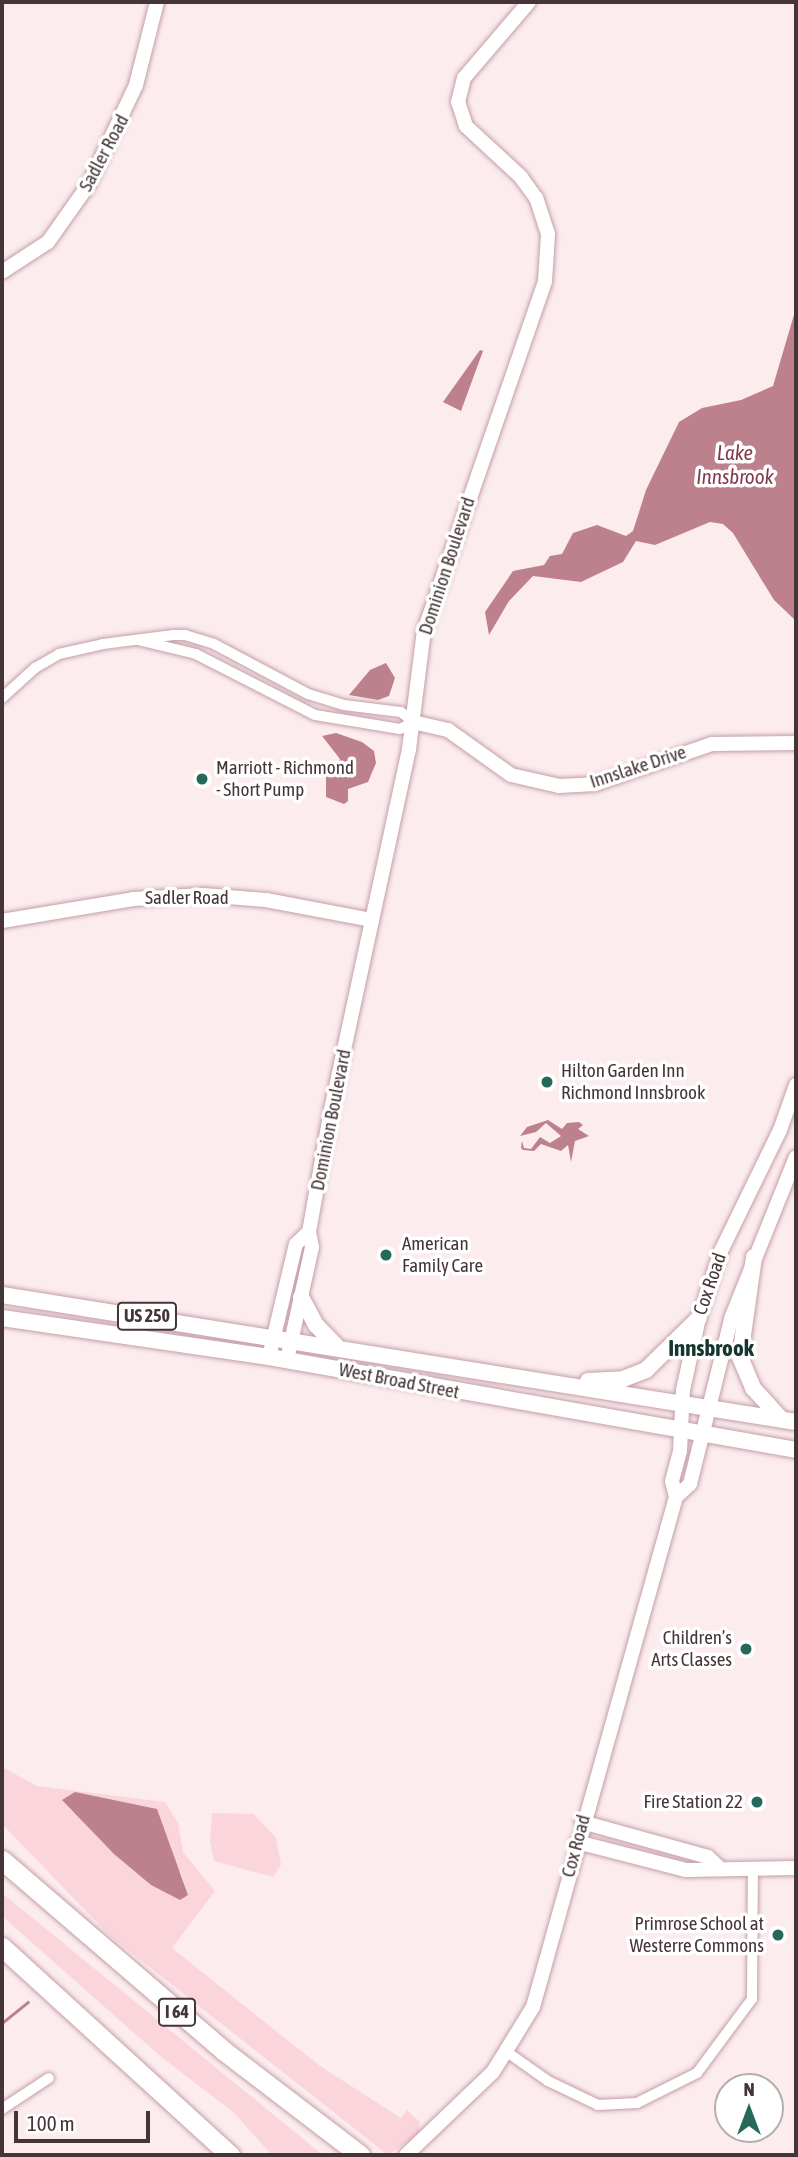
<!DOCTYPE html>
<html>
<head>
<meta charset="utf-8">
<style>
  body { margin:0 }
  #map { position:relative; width:798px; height:2157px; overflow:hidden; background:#fcecee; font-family:"Asap Condensed",sans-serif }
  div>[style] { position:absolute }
  .green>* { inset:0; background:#fbd5dc }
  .water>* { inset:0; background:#bc818d }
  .stream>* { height:2.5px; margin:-1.25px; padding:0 1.25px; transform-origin:1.25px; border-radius:1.25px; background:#bc818d }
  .roads { filter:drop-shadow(0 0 2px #c49fa6) drop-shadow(0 0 2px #c49fa6) }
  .street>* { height:10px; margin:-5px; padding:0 5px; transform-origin:5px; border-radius:5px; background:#fff }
  .secondary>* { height:14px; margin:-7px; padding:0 7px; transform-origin:7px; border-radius:7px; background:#fff }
  .primary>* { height:16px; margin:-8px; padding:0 8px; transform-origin:8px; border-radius:8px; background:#fff }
  .highway>* { height:19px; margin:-9.5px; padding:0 9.5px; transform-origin:9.5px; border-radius:9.5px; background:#fff }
  .dots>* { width:19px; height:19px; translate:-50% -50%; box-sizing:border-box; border:4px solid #fff; border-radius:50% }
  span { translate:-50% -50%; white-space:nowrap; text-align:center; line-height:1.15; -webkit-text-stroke:7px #fff; paint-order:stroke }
  .shield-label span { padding:2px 5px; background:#fff; border:2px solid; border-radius:5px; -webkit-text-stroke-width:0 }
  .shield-label { font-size:18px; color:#453538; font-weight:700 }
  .street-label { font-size:19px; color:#453538 }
  .poi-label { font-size:19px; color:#453538 }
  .left { translate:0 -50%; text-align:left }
  .right { translate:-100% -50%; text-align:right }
  .water-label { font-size:21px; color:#853a4d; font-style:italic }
  .quarter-label { font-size:23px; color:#16352e; font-weight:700 }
  .frame { position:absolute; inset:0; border:4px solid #453538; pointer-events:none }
  .north { position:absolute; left:714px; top:2073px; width:70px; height:70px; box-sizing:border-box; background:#fff; border:2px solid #b5aeaf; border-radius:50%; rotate:0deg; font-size:19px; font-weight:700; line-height:28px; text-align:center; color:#453538 }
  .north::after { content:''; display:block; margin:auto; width:24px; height:32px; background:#25695b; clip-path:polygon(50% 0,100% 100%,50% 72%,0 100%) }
  .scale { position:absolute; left:14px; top:2111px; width:136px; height:32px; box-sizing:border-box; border:4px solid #453538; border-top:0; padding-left:9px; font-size:21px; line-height:24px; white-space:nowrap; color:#453538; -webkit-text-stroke:5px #fff; paint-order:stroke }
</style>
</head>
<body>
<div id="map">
  <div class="green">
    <i style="clip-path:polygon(evenodd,2px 1767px,37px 1786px,165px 1802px,178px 1823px,183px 1852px,215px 1891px,172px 1948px,320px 2066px,401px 2118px,407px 2110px,420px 2122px,419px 2133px,388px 2155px,110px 1936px,2px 1824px,2px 1767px,63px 1801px,181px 1872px,188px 1895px,151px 1885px,63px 1801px)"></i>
    <i style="clip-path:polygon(212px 1813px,254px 1814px,276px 1838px,281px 1865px,273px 1877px,214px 1861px,210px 1841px)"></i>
    <i style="clip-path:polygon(2px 1893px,323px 2155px,272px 2155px,233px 2112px,160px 2056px,2px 1916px)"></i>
  </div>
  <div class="water">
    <i style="clip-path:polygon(796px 308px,796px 621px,774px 600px,733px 533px,723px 524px,710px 522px,655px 545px,636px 541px,623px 562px,581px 582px,533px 576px,509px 601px,489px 635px,485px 612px,513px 571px,544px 565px,550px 556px,562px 554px,573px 533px,597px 525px,626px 536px,633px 531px,646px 490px,679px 422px,702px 408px,741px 400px,773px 386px)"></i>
    <i style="clip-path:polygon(480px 350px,483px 351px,461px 411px,443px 402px)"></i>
    <i style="clip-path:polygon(386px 663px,395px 678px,389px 696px,378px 700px,349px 695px,370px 670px)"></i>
    <i style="clip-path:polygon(336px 733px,362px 742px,374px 751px,376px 763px,368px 782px,348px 789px,348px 801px,344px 804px,326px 797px,326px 768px,336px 766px,340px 759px,322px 736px)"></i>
    <i style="clip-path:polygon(548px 1120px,562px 1129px,567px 1123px,579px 1122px,583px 1125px,578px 1129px,589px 1136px,575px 1141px,571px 1162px,568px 1145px,561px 1151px,541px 1144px,534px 1151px,523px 1150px,521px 1148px,522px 1141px,524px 1148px,531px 1149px,540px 1137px,550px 1143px,561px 1136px,546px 1123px,536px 1132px,520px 1136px,527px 1127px)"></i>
    <i style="clip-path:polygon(75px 1792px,157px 1809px,188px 1895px,180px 1900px,151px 1885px,114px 1854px,62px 1800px)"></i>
  </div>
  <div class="stream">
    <i style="left:2px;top:2023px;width:33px;rotate:-39deg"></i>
  </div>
  <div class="roads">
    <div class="street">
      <i style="left:2px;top:698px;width:45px;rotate:-42.3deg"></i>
      <i style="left:35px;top:668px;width:28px;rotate:-30deg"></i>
      <i style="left:59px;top:654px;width:45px;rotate:-12.8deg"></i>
      <i style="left:103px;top:644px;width:71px;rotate:-7.3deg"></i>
      <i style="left:173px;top:635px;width:12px"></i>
      <i style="left:185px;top:635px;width:30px;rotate:17deg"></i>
      <i style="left:214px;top:644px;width:106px;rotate:28deg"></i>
      <i style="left:308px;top:694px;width:38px;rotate:17deg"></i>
      <i style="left:344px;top:705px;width:57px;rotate:7deg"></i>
      <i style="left:401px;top:712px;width:16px;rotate:40deg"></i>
      <i style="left:413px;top:722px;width:15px;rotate:152deg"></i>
      <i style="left:400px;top:729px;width:86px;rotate:-170.6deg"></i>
      <i style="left:315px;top:715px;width:134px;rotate:-152.9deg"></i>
      <i style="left:196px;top:654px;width:60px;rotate:-166.4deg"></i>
      <i style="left:507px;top:2052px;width:50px;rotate:35.3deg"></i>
      <i style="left:548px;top:2081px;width:55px;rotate:25.6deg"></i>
      <i style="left:598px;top:2105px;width:39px;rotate:-3deg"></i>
      <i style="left:637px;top:2103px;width:67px;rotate:-26.6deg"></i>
      <i style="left:697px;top:2073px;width:92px;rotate:-53.4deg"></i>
      <i style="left:752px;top:1999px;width:128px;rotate:-89.6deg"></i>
      <i style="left:2px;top:2109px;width:56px;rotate:-33.4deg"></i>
    </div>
    <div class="secondary">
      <i style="left:2px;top:272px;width:55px;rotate:-33.1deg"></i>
      <i style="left:48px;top:242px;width:71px;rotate:-54.7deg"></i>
      <i style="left:89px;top:184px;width:110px;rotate:-64.6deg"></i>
      <i style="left:136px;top:85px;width:86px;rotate:-75.8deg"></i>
      <i style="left:413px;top:722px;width:36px;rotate:13deg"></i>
      <i style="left:448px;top:730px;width:77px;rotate:35.5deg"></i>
      <i style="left:511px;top:775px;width:49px;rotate:12.9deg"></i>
      <i style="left:559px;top:786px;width:36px;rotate:-3deg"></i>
      <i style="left:595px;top:784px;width:124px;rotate:-18.9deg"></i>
      <i style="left:712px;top:744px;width:84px;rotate:-0.7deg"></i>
      <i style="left:2px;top:921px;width:133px;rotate:-9.5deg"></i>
      <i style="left:133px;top:899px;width:70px;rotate:-3.3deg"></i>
      <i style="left:203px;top:895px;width:63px;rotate:4.5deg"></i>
      <i style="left:266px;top:900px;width:108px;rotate:10.7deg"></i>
      <i style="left:269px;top:1357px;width:116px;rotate:-76.6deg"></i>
      <i style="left:296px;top:1244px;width:18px;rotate:-43deg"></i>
      <i style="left:287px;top:1360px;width:116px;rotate:-77.5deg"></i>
      <i style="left:312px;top:1247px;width:15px;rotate:-101deg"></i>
      <i style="left:309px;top:1232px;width:124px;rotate:-79.8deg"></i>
      <i style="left:331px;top:1110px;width:369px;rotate:-77.8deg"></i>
      <i style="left:409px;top:749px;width:119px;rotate:-82.8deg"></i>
      <i style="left:424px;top:631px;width:370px;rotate:-70.9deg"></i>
      <i style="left:545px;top:281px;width:47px;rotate:-86.3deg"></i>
      <i style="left:548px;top:234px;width:38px;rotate:-108deg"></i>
      <i style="left:536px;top:198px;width:26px;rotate:-126deg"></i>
      <i style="left:521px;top:177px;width:75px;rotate:-137.2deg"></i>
      <i style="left:466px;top:126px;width:25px;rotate:-108deg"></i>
      <i style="left:458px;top:102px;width:25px;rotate:-76deg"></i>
      <i style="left:464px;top:78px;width:100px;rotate:-49.5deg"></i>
      <i style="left:676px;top:1497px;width:19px;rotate:-43deg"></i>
      <i style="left:690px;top:1484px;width:173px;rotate:-76deg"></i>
      <i style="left:732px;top:1316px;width:171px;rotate:-68.1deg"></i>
      <i style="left:582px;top:1822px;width:131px;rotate:15.5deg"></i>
      <i style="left:708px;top:1857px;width:18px;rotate:43deg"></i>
      <i style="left:577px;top:1842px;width:113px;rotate:14.4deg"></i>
      <i style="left:686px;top:1870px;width:110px;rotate:-1deg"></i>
      <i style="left:406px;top:2155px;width:120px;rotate:-43.7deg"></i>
      <i style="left:493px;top:2072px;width:76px;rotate:-58.4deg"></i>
      <i style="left:533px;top:2007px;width:530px;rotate:-74.34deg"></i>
      <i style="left:676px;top:1497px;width:16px;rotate:-104deg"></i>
      <i style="left:672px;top:1481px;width:31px;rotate:-75deg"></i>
      <i style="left:680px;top:1451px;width:61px;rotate:-87.2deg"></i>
      <i style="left:683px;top:1390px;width:74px;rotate:-77.5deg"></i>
      <i style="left:699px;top:1318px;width:71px;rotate:-71.8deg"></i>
      <i style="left:721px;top:1251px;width:135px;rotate:-64deg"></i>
      <i style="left:780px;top:1130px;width:48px;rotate:-70.4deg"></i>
    </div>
    <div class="primary">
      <i style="left:754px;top:1257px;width:101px;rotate:98deg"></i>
      <i style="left:740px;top:1357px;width:34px;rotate:67deg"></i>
      <i style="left:753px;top:1388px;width:43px;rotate:47.8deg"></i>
      <i style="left:2px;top:1295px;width:804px;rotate:9.09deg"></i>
      <i style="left:301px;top:1297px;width:32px;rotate:62deg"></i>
      <i style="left:316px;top:1325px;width:29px;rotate:46deg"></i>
      <i style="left:2px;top:1318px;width:270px;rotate:8.3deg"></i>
      <i style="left:269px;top:1357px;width:535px;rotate:10.01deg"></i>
      <i style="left:588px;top:1381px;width:35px;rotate:-3deg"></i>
      <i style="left:623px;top:1379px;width:25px;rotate:-21deg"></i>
      <i style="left:646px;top:1370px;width:74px;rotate:-44.5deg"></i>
    </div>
    <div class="highway">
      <i style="left:2px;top:1860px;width:293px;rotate:40.7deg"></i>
      <i style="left:224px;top:2051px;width:171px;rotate:37.4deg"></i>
      <i style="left:2px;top:1947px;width:309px;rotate:42.4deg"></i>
    </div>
  </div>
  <div class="dots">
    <i style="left:202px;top:779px;background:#25695b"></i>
    <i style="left:547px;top:1082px;background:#25695b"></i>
    <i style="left:386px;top:1255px;background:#25695b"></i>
    <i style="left:746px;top:1649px;background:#25695b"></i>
    <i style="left:757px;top:1802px;background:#25695b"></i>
    <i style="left:778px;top:1935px;background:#25695b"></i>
  </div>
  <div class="shield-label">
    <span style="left:147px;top:1316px">US 250</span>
    <span style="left:177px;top:2012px">I 64</span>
  </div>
  <div class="street-label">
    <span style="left:104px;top:153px;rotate:-62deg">Sadler Road</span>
    <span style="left:447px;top:566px;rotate:-72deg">Dominion Boulevard</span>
    <span style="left:638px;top:767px;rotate:-18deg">Innslake Drive</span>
    <span style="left:187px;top:898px">Sadler Road</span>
    <span style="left:331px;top:1120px;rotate:-79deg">Dominion Boulevard</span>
    <span style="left:710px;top:1284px;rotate:-71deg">Cox Road</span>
    <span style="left:399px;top:1381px;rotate:11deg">West Broad Street</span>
    <span style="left:576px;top:1846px;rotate:-75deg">Cox Road</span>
  </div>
  <div class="poi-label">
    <span class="left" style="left:216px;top:779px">Marriott - Richmond<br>- Short Pump</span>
    <span class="left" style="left:561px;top:1082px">Hilton Garden Inn<br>Richmond Innsbrook</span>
    <span class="left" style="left:402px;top:1255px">American<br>Family Care</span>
    <span class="right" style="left:732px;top:1649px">Children’s<br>Arts Classes</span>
    <span class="right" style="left:743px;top:1802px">Fire Station 22</span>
    <span class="right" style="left:764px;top:1935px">Primrose School at<br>Westerre Commons</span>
  </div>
  <div class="water-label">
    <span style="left:735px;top:464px">Lake<br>Innsbrook</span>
  </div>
  <div class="quarter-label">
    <span style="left:711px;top:1348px">Innsbrook</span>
  </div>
  <div class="frame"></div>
  <div class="north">N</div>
  <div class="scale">100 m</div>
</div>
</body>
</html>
